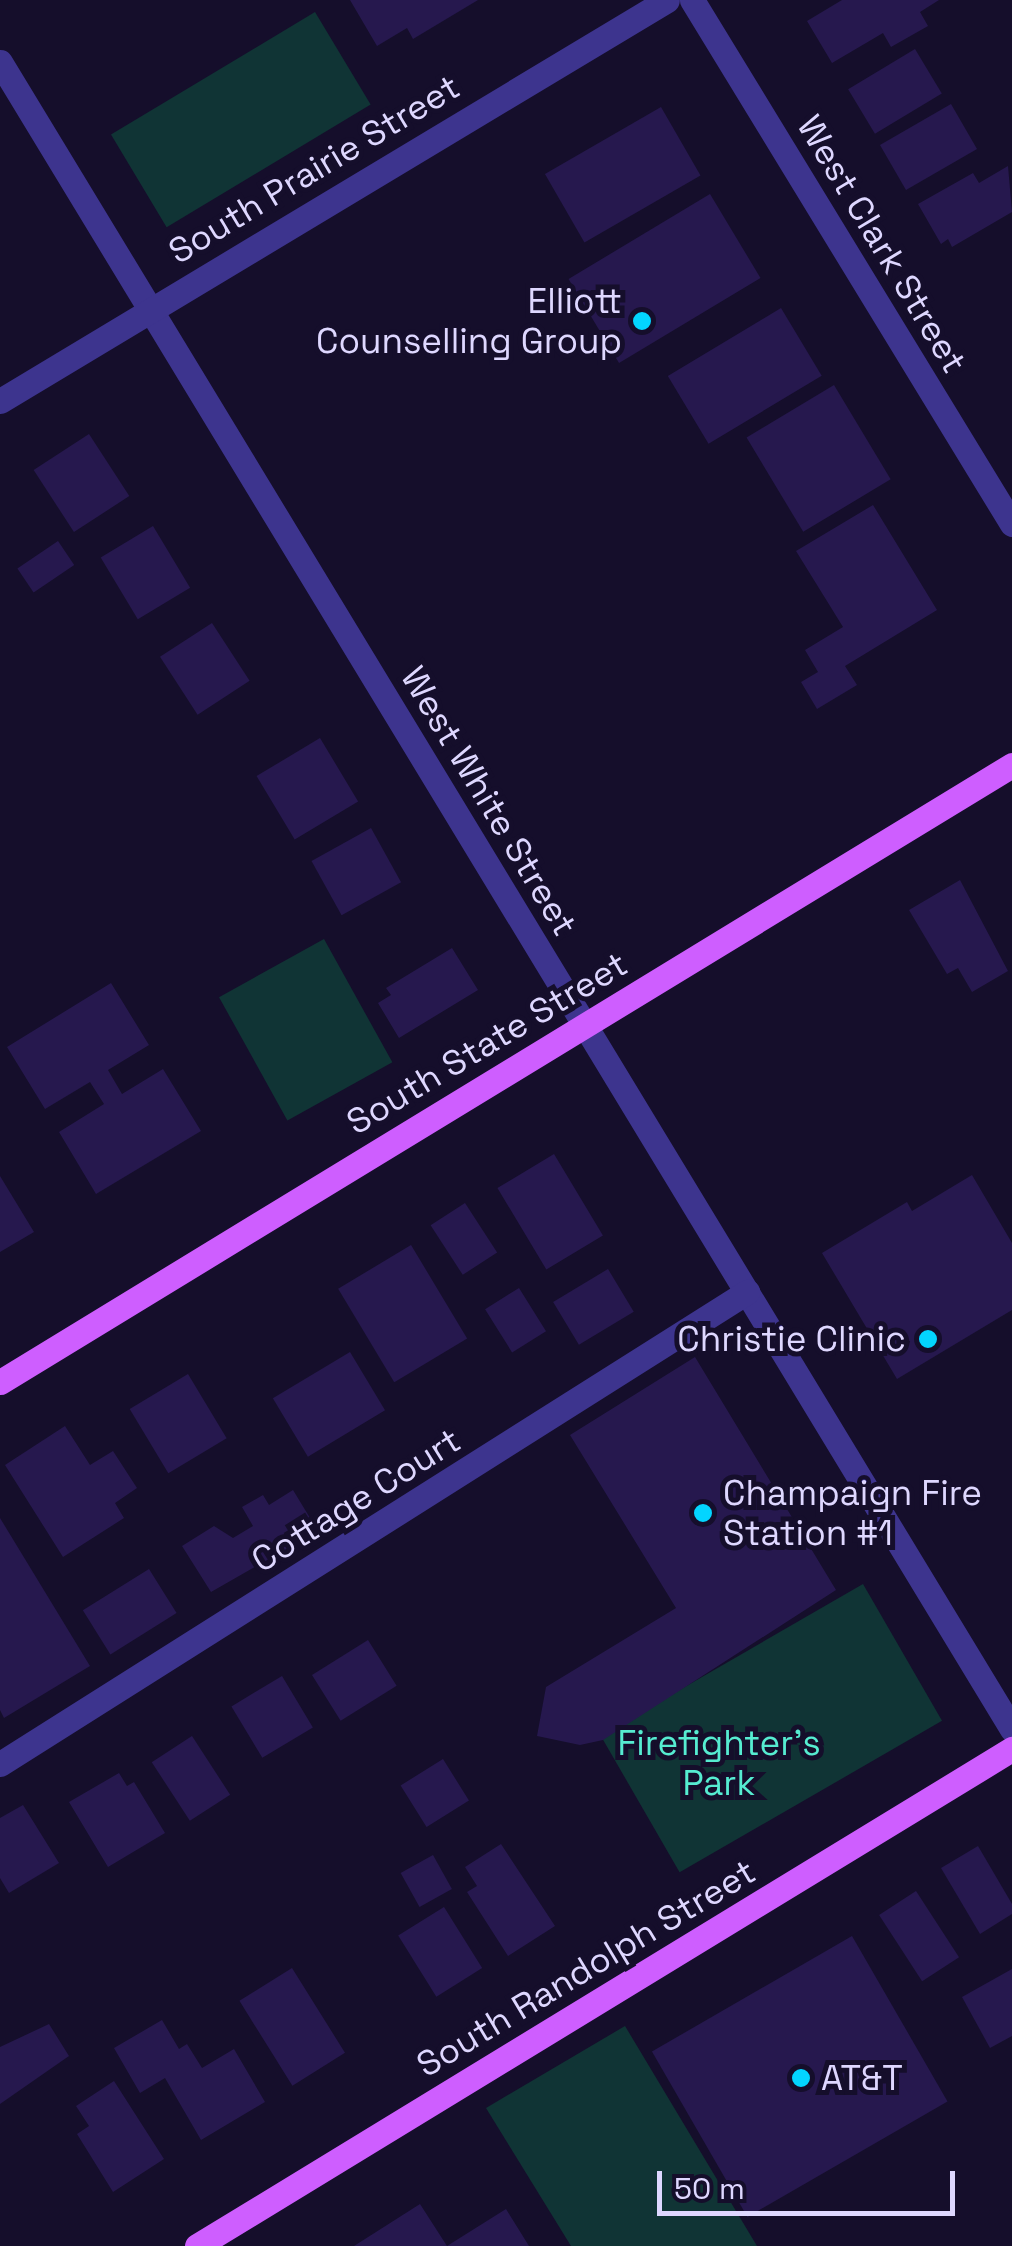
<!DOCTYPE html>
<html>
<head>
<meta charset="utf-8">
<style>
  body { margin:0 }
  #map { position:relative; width:1012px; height:2246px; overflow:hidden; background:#150e2b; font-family:"Space Grotesk",sans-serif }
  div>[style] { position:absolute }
  .green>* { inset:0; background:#103435; transform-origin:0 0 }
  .building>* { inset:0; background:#26184e; transform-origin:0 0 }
  .minor>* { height:25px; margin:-12.5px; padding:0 12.5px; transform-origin:12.5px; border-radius:12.5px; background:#3d348e }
  .major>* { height:25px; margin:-12.5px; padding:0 12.5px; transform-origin:12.5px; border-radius:12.5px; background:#ce5eff }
  .dots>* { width:28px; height:28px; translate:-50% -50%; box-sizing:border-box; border:5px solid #150e2b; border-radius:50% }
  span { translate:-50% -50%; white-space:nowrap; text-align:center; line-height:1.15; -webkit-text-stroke:10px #150e2b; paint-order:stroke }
  .street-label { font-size:35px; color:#ded7ff }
  .poi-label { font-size:35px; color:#ded7ff }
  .right { translate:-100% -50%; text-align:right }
  .left { translate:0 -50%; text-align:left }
  .park-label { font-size:35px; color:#56ecd1 }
  .scale { position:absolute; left:657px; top:2171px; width:298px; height:45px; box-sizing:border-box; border:5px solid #ded7ff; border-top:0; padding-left:12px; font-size:30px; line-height:35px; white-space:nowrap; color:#ded7ff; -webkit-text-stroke:8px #150e2b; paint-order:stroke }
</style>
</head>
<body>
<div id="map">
  <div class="green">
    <i style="left:315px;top:12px;width:108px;height:238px;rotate:59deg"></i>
    <i style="left:324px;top:939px;width:141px;height:120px;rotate:61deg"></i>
    <i style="left:863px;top:1584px;width:158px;height:303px;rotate:60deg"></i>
    <i style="clip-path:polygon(625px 2026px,757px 2246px,571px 2246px,486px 2108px)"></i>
  </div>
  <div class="building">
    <i style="clip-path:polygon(350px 0,478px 0,413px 39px,407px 28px,377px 46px)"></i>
    <i style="clip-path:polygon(842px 0,939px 0,920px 12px,928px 26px,891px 47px,883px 33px,832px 63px,807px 21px)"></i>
    <i style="left:915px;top:49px;width:52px;height:78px;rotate:59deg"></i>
    <i style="left:951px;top:104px;width:52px;height:82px;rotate:60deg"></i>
    <i style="left:661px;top:107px;width:79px;height:134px;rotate:60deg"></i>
    <i style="clip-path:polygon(1008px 166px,1012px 212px,952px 247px,948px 239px,941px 244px,918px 204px,973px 173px,979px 183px)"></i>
    <i style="left:710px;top:194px;width:98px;height:165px;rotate:59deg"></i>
    <i style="left:781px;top:308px;width:79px;height:132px;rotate:59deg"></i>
    <i style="left:834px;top:385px;width:110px;height:102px;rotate:59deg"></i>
    <i style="left:89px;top:434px;width:74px;height:66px;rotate:57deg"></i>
    <i style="clip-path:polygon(873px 505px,937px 610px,845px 666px,857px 685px,817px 709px,801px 682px,818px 672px,805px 650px,843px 627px,796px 551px)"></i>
    <i style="left:153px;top:526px;width:72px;height:61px;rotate:59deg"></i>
    <i style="left:58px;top:541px;width:29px;height:49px;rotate:56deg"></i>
    <i style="left:212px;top:623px;width:69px;height:62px;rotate:57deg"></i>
    <i style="left:320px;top:738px;width:74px;height:74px;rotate:59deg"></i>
    <i style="left:371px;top:828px;width:62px;height:68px;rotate:61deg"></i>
    <i style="clip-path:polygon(960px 880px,1008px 971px,972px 992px,958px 968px,947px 974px,909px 910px)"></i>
    <i style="clip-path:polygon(452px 948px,478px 990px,399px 1038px,378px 1003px,391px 995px,386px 988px)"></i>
    <i style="clip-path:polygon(111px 983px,149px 1045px,108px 1070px,122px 1094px,163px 1069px,201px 1131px,96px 1194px,59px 1132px,104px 1104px,90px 1082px,45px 1109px,7px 1047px)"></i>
    <i style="left:554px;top:1154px;width:95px;height:66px;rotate:59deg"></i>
    <i style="clip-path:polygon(972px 1175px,1012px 1243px,1012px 1310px,897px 1379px,822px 1253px,907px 1202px,912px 1211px)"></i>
    <i style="clip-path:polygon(0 1176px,34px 1232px,0 1252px)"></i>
    <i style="left:465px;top:1203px;width:59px;height:41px;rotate:57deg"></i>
    <i style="left:411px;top:1245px;width:109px;height:85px;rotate:59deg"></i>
    <i style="left:608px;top:1269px;width:50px;height:64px;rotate:59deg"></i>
    <i style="left:519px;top:1288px;width:51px;height:40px;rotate:58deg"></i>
    <i style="left:350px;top:1352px;width:68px;height:90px;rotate:59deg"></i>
    <i style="clip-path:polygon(695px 1357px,836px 1590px,603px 1740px,580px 1745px,537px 1736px,546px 1687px,676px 1608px,570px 1435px)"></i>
    <i style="left:188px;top:1374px;width:75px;height:68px;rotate:59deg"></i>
    <i style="clip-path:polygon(65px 1426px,90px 1465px,113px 1451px,137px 1488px,115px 1503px,124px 1518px,63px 1557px,5px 1465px)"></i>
    <i style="clip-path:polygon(293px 1490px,318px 1531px,211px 1592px,182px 1546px,214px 1526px,233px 1538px,253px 1526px,242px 1507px,263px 1495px,269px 1505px)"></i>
    <i style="clip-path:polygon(0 1518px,90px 1666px,4px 1718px,0 1710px)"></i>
    <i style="left:149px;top:1569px;width:52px;height:78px;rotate:58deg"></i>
    <i style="left:368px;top:1640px;width:54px;height:66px;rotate:58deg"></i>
    <i style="left:282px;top:1676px;width:60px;height:59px;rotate:59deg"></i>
    <i style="left:192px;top:1736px;width:70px;height:48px;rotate:57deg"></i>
    <i style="left:443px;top:1759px;width:49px;height:50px;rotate:58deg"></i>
    <i style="clip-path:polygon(119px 1773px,127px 1786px,134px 1782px,165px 1833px,108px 1867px,69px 1802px)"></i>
    <i style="clip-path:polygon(23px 1805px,59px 1863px,9px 1893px,0 1878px,0 1818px)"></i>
    <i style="clip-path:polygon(501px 1844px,555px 1926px,508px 1956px,467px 1892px,477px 1886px,465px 1867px)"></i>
    <i style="clip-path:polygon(978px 1846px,1012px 1904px,1012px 1914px,980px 1934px,941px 1868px)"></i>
    <i style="left:433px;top:1855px;width:39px;height:37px;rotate:61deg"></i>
    <i style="left:916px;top:1891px;width:79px;height:44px;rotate:57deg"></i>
    <i style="left:444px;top:1907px;width:72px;height:54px;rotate:58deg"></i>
    <i style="left:852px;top:1936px;width:191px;height:231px;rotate:60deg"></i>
    <i style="left:292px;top:1968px;width:100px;height:62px;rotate:58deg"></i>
    <i style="clip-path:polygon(1012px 1969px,1012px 2036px,990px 2048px,962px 1997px)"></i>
    <i style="clip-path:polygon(162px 2020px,179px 2049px,187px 2044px,202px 2068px,234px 2049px,265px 2102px,201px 2140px,165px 2078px,140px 2093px,114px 2048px)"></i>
    <i style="clip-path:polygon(49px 2024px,69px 2056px,0 2104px,0 2047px)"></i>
    <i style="clip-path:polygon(114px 2081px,164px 2159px,113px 2192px,77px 2134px,89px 2126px,76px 2106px)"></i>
    <i style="clip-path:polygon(420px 2204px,447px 2246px,506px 2209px,529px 2246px,354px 2246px)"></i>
  </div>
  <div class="minor">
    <i style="left:692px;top:0;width:614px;rotate:58.59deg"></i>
    <i style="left:0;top:62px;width:1950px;rotate:58.74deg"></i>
    <i style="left:0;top:401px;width:778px;rotate:-31.01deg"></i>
    <i style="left:0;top:1764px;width:884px;rotate:-32.29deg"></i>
  </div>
  <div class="major">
    <i style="left:0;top:1382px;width:1185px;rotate:-31.37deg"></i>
    <i style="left:197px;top:2246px;width:955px;rotate:-31.38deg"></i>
  </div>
  <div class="dots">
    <i style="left:642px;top:321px;background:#03d5ff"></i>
    <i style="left:928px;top:1339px;background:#03d5ff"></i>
    <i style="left:703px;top:1513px;background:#03d5ff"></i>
    <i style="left:801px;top:2078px;background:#03d5ff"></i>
  </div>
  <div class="street-label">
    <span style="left:314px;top:169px;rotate:-31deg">South Prairie Street</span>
    <span style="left:882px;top:244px;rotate:59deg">West Clark Street</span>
    <span style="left:489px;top:801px;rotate:59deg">West White Street</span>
    <span style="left:487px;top:1043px;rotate:-31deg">South State Street</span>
    <span style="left:356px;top:1500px;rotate:-32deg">Cottage Court</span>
    <span style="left:586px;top:1968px;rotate:-31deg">South Randolph Street</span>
  </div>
  <div class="poi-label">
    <span class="right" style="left:622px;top:321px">Elliott<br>Counselling Group</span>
    <span class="right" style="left:906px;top:1339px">Christie Clinic</span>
    <span class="left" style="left:723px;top:1513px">Champaign Fire<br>Station #1</span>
    <span class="left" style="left:821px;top:2078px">AT&amp;T</span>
  </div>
  <div class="park-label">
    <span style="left:719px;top:1763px">Firefighter's<br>Park</span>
  </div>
  <div class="scale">50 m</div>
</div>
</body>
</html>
